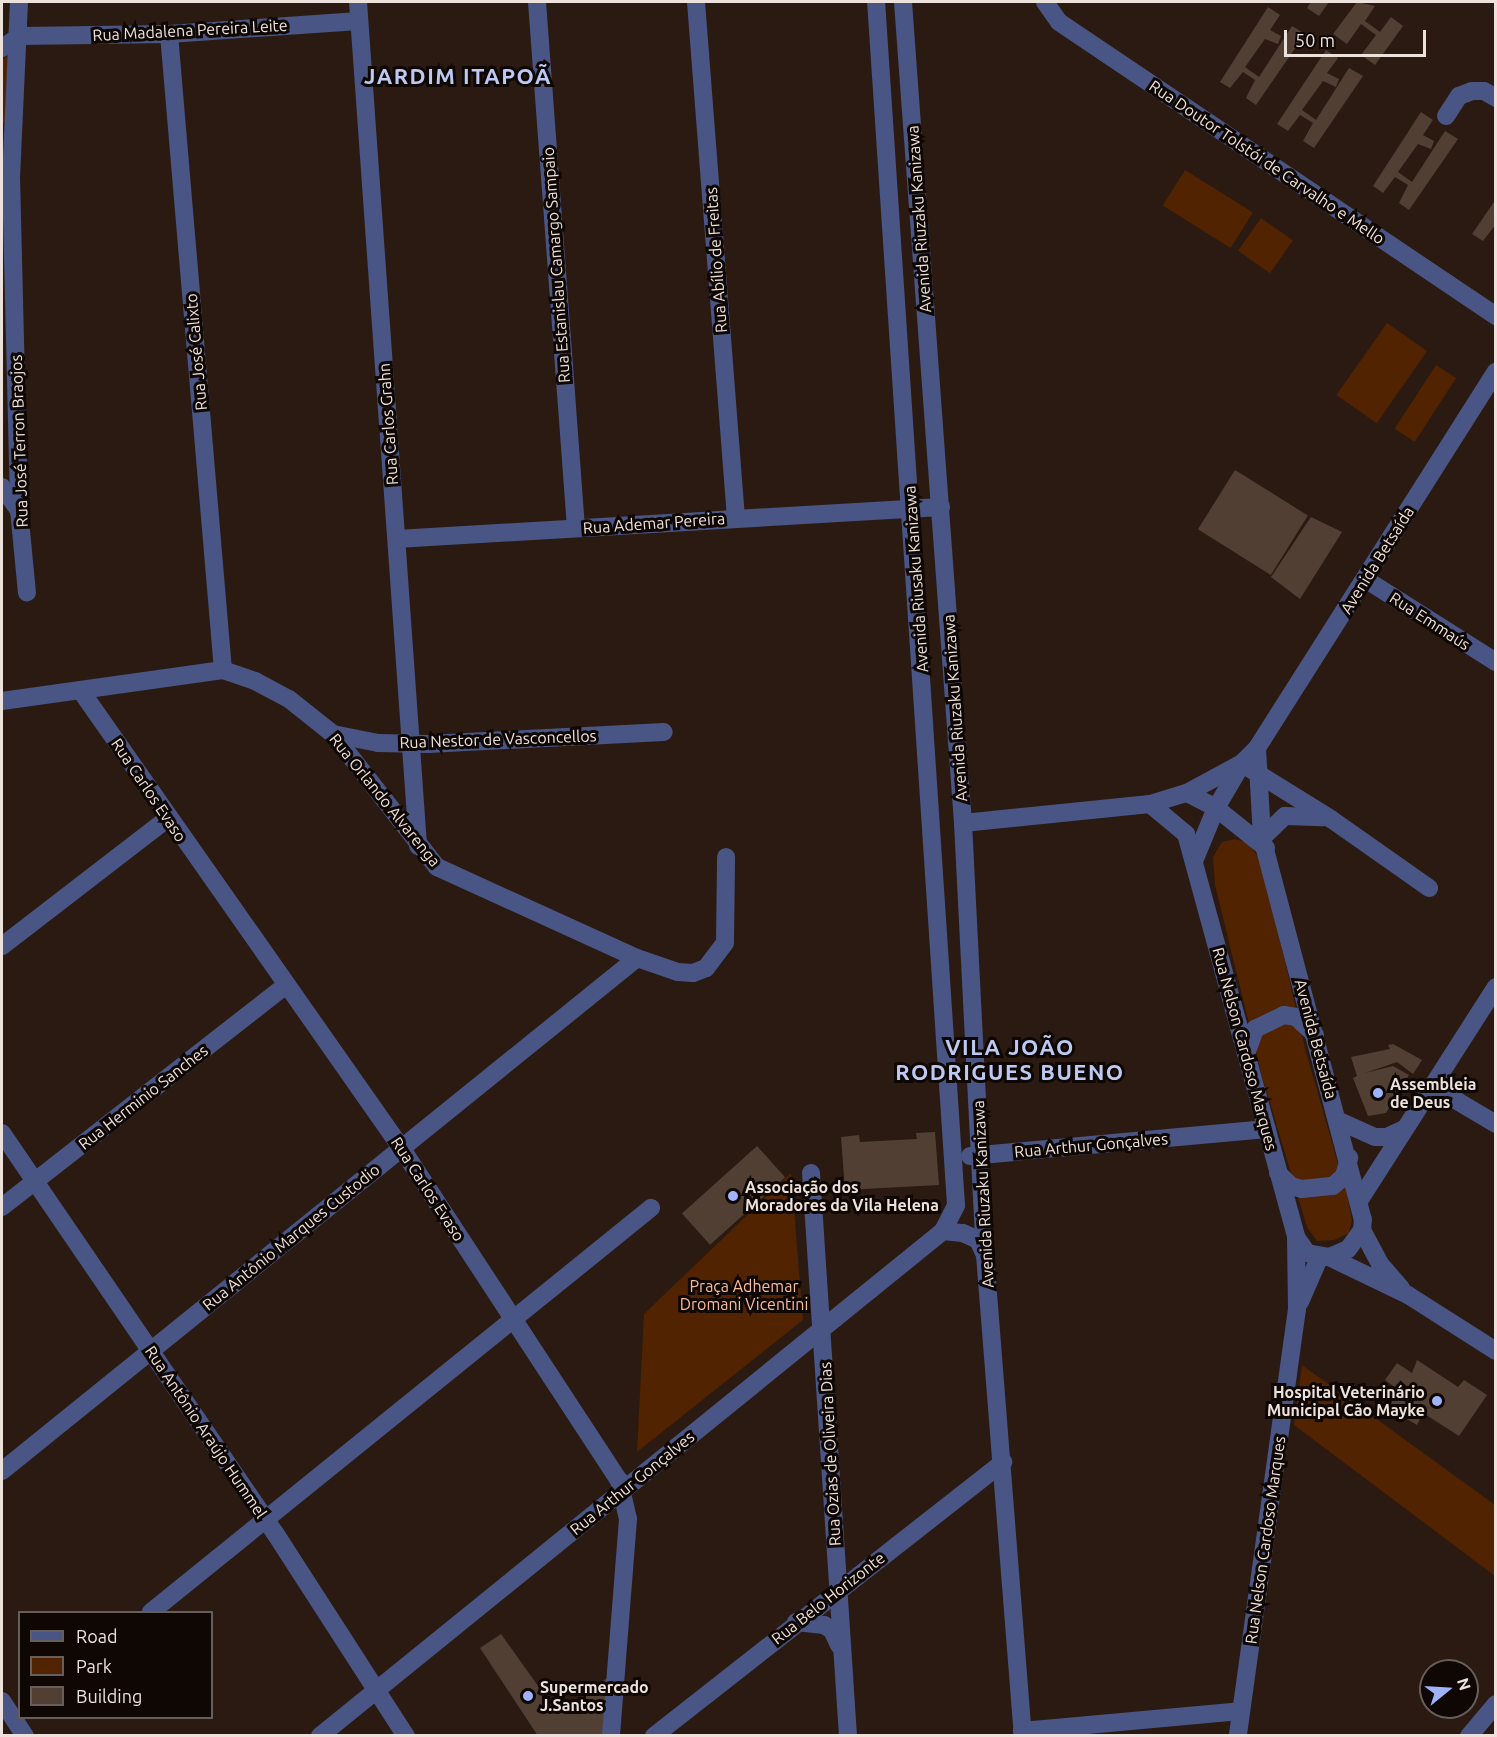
<!DOCTYPE html>
<html>
<head>
<meta charset="utf-8">
<style>
  body { margin:0 }
  #map { position:relative; width:1497px; height:1737px; overflow:hidden; background:#2b1a11; font-family:Ubuntu,sans-serif }
  div>[style] { position:absolute }
  .green>* { inset:0; background:#512300; transform-origin:0 0 }
  .building>* { inset:0; background:#523f34; transform-origin:0 0 }
  .minor>* { height:18px; margin:-9px; padding:0 9px; transform-origin:9px; border-radius:9px; background:#495584 }
  .dots>* { width:16px; height:16px; translate:-50% -50%; box-sizing:border-box; border:3px solid #0e0704; border-radius:50% }
  span { translate:-50% -50%; white-space:nowrap; text-align:center; line-height:1.15; -webkit-text-stroke:6px #0e0704; paint-order:stroke }
  .street-label { font-size:16px; color:#ede1db }
  .poi-label { font-size:16px; color:#ede1db; font-weight:700 }
  .left { translate:0 -50%; text-align:left }
  .right { translate:-100% -50%; text-align:right }
  .park-label { font-size:16px; color:#fabc98 }
  .district-label { font-size:22px; color:#bdc9f3; font-weight:700; letter-spacing:1.5px }
  .frame { position:absolute; inset:0; border:3px solid #ede1db; pointer-events:none }
  .legend { position:absolute; left:18px; top:1611px; width:195px; height:108px; box-sizing:border-box; background:#0e0704; border:2px solid #675e5a; margin:0; padding:8px 10px; list-style:none; font-size:18px; color:#ede1db }
  .legend li { display:flex; align-items:center; gap:12px; height:30px }
  .legend b { width:30px; border:2px solid #675e5a }
  .north { position:absolute; left:1419px; top:1659px; width:60px; height:60px; box-sizing:border-box; background:#0e0704; border:2px solid #675e5a; border-radius:50%; rotate:72deg; font-size:16px; font-weight:700; line-height:24px; text-align:center; color:#ede1db }
  .north::after { content:''; display:block; margin:auto; width:21px; height:27px; background:#9fb3fd; clip-path:polygon(50% 0,100% 100%,50% 72%,0 100%) }
  .scale { position:absolute; left:1284px; top:30px; width:142px; height:27px; box-sizing:border-box; border:3px solid #ede1db; border-top:0; padding-left:8px; font-size:18px; line-height:21px; white-space:nowrap; color:#ede1db; -webkit-text-stroke:4px #0e0704; paint-order:stroke }
</style>
</head>
<body>
<div id="map">
  <div class="green">
    <i style="clip-path:polygon(8px 56px,5px 122px,3px 124px,2px 59px)"></i>
    <i style="left:1185px;top:170px;width:80px;height:42px;rotate:32deg"></i>
    <i style="left:1261px;top:218px;width:39px;height:40px;rotate:35deg"></i>
    <i style="left:1387px;top:323px;width:49px;height:88px;rotate:35deg"></i>
    <i style="left:1436px;top:365px;width:24px;height:76px;rotate:33deg"></i>
    <i style="clip-path:polygon(1235px 839px,1248px 843px,1262px 862px,1306px 1052px,1347px 1195px,1352px 1220px,1349px 1233px,1334px 1240px,1317px 1241px,1307px 1227px,1262px 1076px,1215px 885px,1213px 857px,1222px 842px)"></i>
    <i style="clip-path:polygon(791px 1173px,803px 1320px,637px 1452px,644px 1314px)"></i>
    <i style="clip-path:polygon(1302px 1365px,1495px 1505px,1495px 1576px,1294px 1425px)"></i>
  </div>
  <div class="building">
    <i style="clip-path:polygon(1311px 2px,1329px 2px,1319px 16px,1307px 8px)"></i>
    <i style="clip-path:polygon(1357px 2px,1375px 6px,1365px 21px,1380px 32px,1391px 17px,1403px 26px,1375px 65px,1361px 55px,1376px 35px,1361px 24px,1347px 44px,1333px 34px)"></i>
    <i style="clip-path:polygon(1268px 7px,1280px 15px,1270px 30px,1281px 36px,1278px 44px,1265px 39px,1245px 67px,1259px 77px,1292px 26px,1305px 34px,1256px 105px,1246px 98px,1255px 80px,1243px 72px,1230px 88px,1220px 82px)"></i>
    <i style="clip-path:polygon(1326px 50px,1338px 58px,1327px 73px,1339px 79px,1336px 87px,1323px 81px,1302px 110px,1316px 120px,1349px 68px,1363px 76px,1314px 148px,1303px 141px,1313px 123px,1300px 115px,1288px 131px,1277px 124px)"></i>
    <i style="clip-path:polygon(1421px 112px,1433px 120px,1423px 135px,1434px 141px,1431px 149px,1418px 144px,1398px 172px,1412px 182px,1445px 131px,1458px 139px,1409px 210px,1399px 203px,1408px 185px,1395px 177px,1383px 193px,1373px 186px)"></i>
    <i style="clip-path:polygon(1496px 199px,1496px 224px,1483px 241px,1472px 234px)"></i>
    <i style="left:1235px;top:470px;width:86px;height:70px;rotate:32deg"></i>
    <i style="clip-path:polygon(1311px 517px,1342px 532px,1300px 599px,1271px 577px)"></i>
    <i style="clip-path:polygon(1393px 1044px,1422px 1060px,1413px 1074px,1397px 1062px,1365px 1073px,1393px 1066px,1409px 1075px,1386px 1113px,1368px 1116px,1353px 1078px,1357px 1076px,1351px 1057px,1390px 1049px,1388px 1045px)"></i>
    <i style="clip-path:polygon(935px 1132px,939px 1185px,845px 1190px,841px 1137px,859px 1135px,860px 1142px,917px 1139px,916px 1133px)"></i>
    <i style="left:757px;top:1146px;width:42px;height:101px;rotate:48deg"></i>
    <i style="clip-path:polygon(1417px 1360px,1458px 1387px,1464px 1380px,1487px 1395px,1459px 1436px,1423px 1413px,1417px 1425px,1388px 1408px,1399px 1390px,1385px 1380px,1397px 1363px,1412px 1373px)"></i>
    <i style="clip-path:polygon(501px 1634px,558px 1714px,607px 1678px,604px 1736px,538px 1736px,480px 1648px)"></i>
  </div>
  <div class="minor">
    <i style="left:19px;top:2px;width:174px;rotate:92.6deg"></i>
    <i style="left:11px;top:176px;width:334px;rotate:88.6deg"></i>
    <i style="left:19px;top:510px;width:83px;rotate:84.5deg"></i>
    <i style="left:358px;top:2px;width:846px;rotate:85.93deg"></i>
    <i style="left:537px;top:2px;width:527px;rotate:85.76deg"></i>
    <i style="left:696px;top:2px;width:518px;rotate:85.57deg"></i>
    <i style="left:903px;top:2px;width:823px;rotate:85.82deg"></i>
    <i style="left:963px;top:823px;width:433px;rotate:87.1deg"></i>
    <i style="left:985px;top:1255px;width:482px;rotate:85.5deg"></i>
    <i style="left:1045px;top:2px;width:24px;rotate:55deg"></i>
    <i style="left:1059px;top:22px;width:527px;rotate:33.93deg"></i>
    <i style="left:169px;top:34px;width:638px;rotate:85.15deg"></i>
    <i style="left:20px;top:36px;width:149px;rotate:-0.8deg"></i>
    <i style="left:169px;top:34px;width:190px;rotate:-3.9deg"></i>
    <i style="left:2px;top:48px;width:22px;rotate:-34deg"></i>
    <i style="left:1446px;top:116px;width:24px;rotate:-57deg"></i>
    <i style="left:1459px;top:96px;width:14px;rotate:-21deg"></i>
    <i style="left:1472px;top:91px;width:12px"></i>
    <i style="left:1484px;top:91px;width:14px;rotate:30deg"></i>
    <i style="left:2px;top:487px;width:29px;rotate:54deg"></i>
    <i style="left:397px;top:539px;width:545px;rotate:-3.37deg"></i>
    <i style="left:1365px;top:579px;width:155px;rotate:32.4deg"></i>
    <i style="left:81px;top:691px;width:559px;rotate:54.97deg"></i>
    <i style="left:402px;top:1149px;width:396px;rotate:56.8deg"></i>
    <i style="left:619px;top:1480px;width:40px;rotate:77deg"></i>
    <i style="left:628px;top:1519px;width:218px;rotate:94.5deg"></i>
    <i style="left:2px;top:701px;width:223px;rotate:-8deg"></i>
    <i style="left:223px;top:670px;width:34px;rotate:19deg"></i>
    <i style="left:255px;top:681px;width:38px;rotate:28deg"></i>
    <i style="left:289px;top:699px;width:56px;rotate:38.5deg"></i>
    <i style="left:333px;top:734px;width:169px;rotate:52deg"></i>
    <i style="left:437px;top:867px;width:220px;rotate:24.5deg"></i>
    <i style="left:637px;top:958px;width:43px;rotate:18.9deg"></i>
    <i style="left:678px;top:972px;width:15px;rotate:4deg"></i>
    <i style="left:693px;top:973px;width:14px;rotate:-21deg"></i>
    <i style="left:706px;top:968px;width:31px;rotate:-53deg"></i>
    <i style="left:725px;top:943px;width:86px;rotate:-89.3deg"></i>
    <i style="left:333px;top:734px;width:46px;rotate:11.3deg"></i>
    <i style="left:378px;top:743px;width:50px;rotate:1.1deg"></i>
    <i style="left:428px;top:744px;width:236px;rotate:-2.9deg"></i>
    <i style="left:1257px;top:748px;width:90px;rotate:86.8deg"></i>
    <i style="left:1262px;top:838px;width:394px;rotate:75.2deg"></i>
    <i style="left:1363px;top:1219px;width:11px;rotate:95deg"></i>
    <i style="left:1362px;top:1230px;width:24px;rotate:126deg"></i>
    <i style="left:1348px;top:1249px;width:21px;rotate:157deg"></i>
    <i style="left:1249px;top:768px;width:97px;rotate:31.9deg"></i>
    <i style="left:1331px;top:819px;width:120px;rotate:35.1deg"></i>
    <i style="left:1187px;top:793px;width:33px;rotate:27deg"></i>
    <i style="left:1216px;top:808px;width:64px;rotate:38.7deg"></i>
    <i style="left:1150px;top:804px;width:47px;rotate:39.8deg"></i>
    <i style="left:1186px;top:834px;width:418px;rotate:74.7deg"></i>
    <i style="left:1296px;top:1237px;width:72px;rotate:89.2deg"></i>
    <i style="left:1297px;top:1309px;width:431px;rotate:97.9deg"></i>
    <i style="left:963px;top:823px;width:188px;rotate:-5.8deg"></i>
    <i style="left:1150px;top:804px;width:39px;rotate:-17deg"></i>
    <i style="left:1187px;top:793px;width:63px;rotate:-28.6deg"></i>
    <i style="left:1262px;top:838px;width:32px;rotate:-44deg"></i>
    <i style="left:1285px;top:816px;width:38px;rotate:2deg"></i>
    <i style="left:1194px;top:861px;width:57px;rotate:-67.5deg"></i>
    <i style="left:1216px;top:808px;width:53px;rotate:-59.6deg"></i>
    <i style="left:1243px;top:762px;width:20px;rotate:-45deg"></i>
    <i style="left:1257px;top:748px;width:446px;rotate:-57.6deg"></i>
    <i style="left:2px;top:946px;width:210px;rotate:-37.6deg"></i>
    <i style="left:1246px;top:1054px;width:27px;rotate:-70deg"></i>
    <i style="left:1255px;top:1029px;width:32px;rotate:-26deg"></i>
    <i style="left:1284px;top:1015px;width:12px;rotate:9deg"></i>
    <i style="left:1296px;top:1017px;width:26px;rotate:43deg"></i>
    <i style="left:1432px;top:1086px;width:74px;rotate:30.7deg"></i>
    <i style="left:1339px;top:1121px;width:39px;rotate:24deg"></i>
    <i style="left:1375px;top:1137px;width:12px"></i>
    <i style="left:1387px;top:1137px;width:19px;rotate:-25deg"></i>
    <i style="left:2px;top:1133px;width:484px;rotate:55.7deg"></i>
    <i style="left:275px;top:1533px;width:242px;rotate:57.2deg"></i>
    <i style="left:970px;top:1156px;width:298px;rotate:-5.2deg"></i>
    <i style="left:811px;top:1173px;width:564px;rotate:86.24deg"></i>
    <i style="left:1278px;top:1173px;width:18px;rotate:45deg"></i>
    <i style="left:1291px;top:1186px;width:11px;rotate:15deg"></i>
    <i style="left:1302px;top:1189px;width:31px;rotate:-6deg"></i>
    <i style="left:1333px;top:1186px;width:15px;rotate:-42deg"></i>
    <i style="left:1344px;top:1176px;width:19px;rotate:-74deg"></i>
    <i style="left:1359px;top:1201px;width:254px;rotate:-57.4deg"></i>
    <i style="left:2px;top:1207px;width:359px;rotate:-38deg"></i>
    <i style="left:1362px;top:1230px;width:38px;rotate:62deg"></i>
    <i style="left:1380px;top:1264px;width:32px;rotate:49deg"></i>
    <i style="left:943px;top:1231px;width:20px;rotate:6deg"></i>
    <i style="left:963px;top:1233px;width:17px;rotate:25deg"></i>
    <i style="left:978px;top:1240px;width:17px;rotate:65deg"></i>
    <i style="left:1296px;top:1237px;width:19px;rotate:55deg"></i>
    <i style="left:1307px;top:1253px;width:22px;rotate:10deg"></i>
    <i style="left:1329px;top:1257px;width:88px;rotate:25.7deg"></i>
    <i style="left:1408px;top:1295px;width:104px;rotate:32.5deg"></i>
    <i style="left:1300px;top:1302px;width:50px;rotate:-66.5deg"></i>
    <i style="left:2px;top:1471px;width:816px;rotate:-38.93deg"></i>
    <i style="left:151px;top:1612px;width:643px;rotate:-38.94deg"></i>
    <i style="left:796px;top:1622px;width:28px;rotate:6deg"></i>
    <i style="left:824px;top:1625px;width:9px;rotate:32deg"></i>
    <i style="left:832px;top:1630px;width:17px;rotate:65deg"></i>
    <i style="left:2px;top:1701px;width:42px;rotate:56.7deg"></i>
    <i style="left:1022px;top:1731px;width:219px;rotate:-5.2deg"></i>
    <i style="left:320px;top:1736px;width:802px;rotate:-39.03deg"></i>
    <i style="left:943px;top:1231px;width:29px;rotate:-63deg"></i>
    <i style="left:956px;top:1205px;width:1206px;rotate:-93.8deg"></i>
    <i style="left:654px;top:1736px;width:444px;rotate:-38.1deg"></i>
    <i style="left:1469px;top:1736px;width:42px;rotate:-49.8deg"></i>
  </div>
  <div class="dots">
    <i style="left:1378px;top:1093px;background:#9fb3fd"></i>
    <i style="left:733px;top:1196px;background:#9fb3fd"></i>
    <i style="left:1437px;top:1401px;background:#9fb3fd"></i>
    <i style="left:528px;top:1696px;background:#9fb3fd"></i>
  </div>
  <div class="street-label">
    <span style="left:190px;top:30px;rotate:-3deg">Rua Madalena Pereira Leite</span>
    <span style="left:1267px;top:162px;rotate:34deg">Rua Doutor Tolstói de Carvalho e Mello</span>
    <span style="left:919px;top:219px;rotate:-94deg">Avenida Riuzaku Kanizawa</span>
    <span style="left:716px;top:260px;rotate:-94deg">Rua Abílio de Freitas</span>
    <span style="left:556px;top:265px;rotate:-94deg">Rua Estanislau Camargo Sampaio</span>
    <span style="left:196px;top:352px;rotate:-95deg">Rua José Calixto</span>
    <span style="left:388px;top:424px;rotate:-94deg">Rua Carlos Grahn</span>
    <span style="left:19px;top:441px;rotate:-92deg">Rua José Terron Braojos</span>
    <span style="left:654px;top:523px;rotate:-4deg">Rua Ademar Pereira</span>
    <span style="left:1377px;top:560px;rotate:-58deg">Avenida Betsaída</span>
    <span style="left:916px;top:579px;rotate:-94deg">Avenida Riusaku Kanizawa</span>
    <span style="left:1430px;top:621px;rotate:33deg">Rua Emmaús</span>
    <span style="left:955px;top:708px;rotate:-94deg">Avenida Riuzaku Kanizawa</span>
    <span style="left:498px;top:739px;rotate:-2deg">Rua Nestor de Vasconcellos</span>
    <span style="left:149px;top:790px;rotate:56deg">Rua Carlos Evaso</span>
    <span style="left:385px;top:800px;rotate:51deg">Rua Orlando Alvarenga</span>
    <span style="left:1316px;top:1039px;rotate:75deg">Avenida Betsaída</span>
    <span style="left:1245px;top:1049px;rotate:75deg">Rua Nelson Cardoso Marques</span>
    <span style="left:143px;top:1097px;rotate:-38deg">Rua Herminio Sanches</span>
    <span style="left:1091px;top:1145px;rotate:-5deg">Rua Arthur Gonçalves</span>
    <span style="left:428px;top:1189px;rotate:57deg">Rua Carlos Evaso</span>
    <span style="left:983px;top:1194px;rotate:-93deg">Avenida Riuzaku Kanizawa</span>
    <span style="left:291px;top:1237px;rotate:-39deg">Rua Antônio Marques Custodio</span>
    <span style="left:206px;top:1432px;rotate:56deg">Rua Antônio Araújo Hummel</span>
    <span style="left:830px;top:1454px;rotate:-93deg">Rua Ozias de Oliveira Dias</span>
    <span style="left:632px;top:1483px;rotate:-39deg">Rua Arthur Gonçalves</span>
    <span style="left:1265px;top:1540px;rotate:-82deg">Rua Nelson Cardoso Marques</span>
    <span style="left:828px;top:1598px;rotate:-38deg">Rua Belo Horizonte</span>
  </div>
  <div class="poi-label">
    <span class="left" style="left:1390px;top:1093px">Assembleia<br>de Deus</span>
    <span class="left" style="left:745px;top:1196px">Associação dos<br>Moradores da Vila Helena</span>
    <span class="right" style="left:1425px;top:1401px">Hospital Veterinário<br>Municipal Cão Mayke</span>
    <span class="left" style="left:540px;top:1696px">Supermercado<br>J.Santos</span>
  </div>
  <div class="park-label">
    <span style="left:744px;top:1295px">Praça Adhemar<br>Dromani Vicentini</span>
  </div>
  <div class="district-label">
    <span style="left:458px;top:76px">JARDIM ITAPOÃ</span>
    <span style="left:1010px;top:1059px">VILA JOÃO<br>RODRIGUES BUENO</span>
  </div>
  <div class="frame"></div>
  <ul class="legend">
  <li><b style="height:8px;background:#495584"></b>Road</li>
  <li><b style="height:16px;background:#512300"></b>Park</li>
  <li><b style="height:16px;background:#523f34"></b>Building</li>
  </ul>
  <div class="north">N</div>
  <div class="scale">50 m</div>
</div>
</body>
</html>
